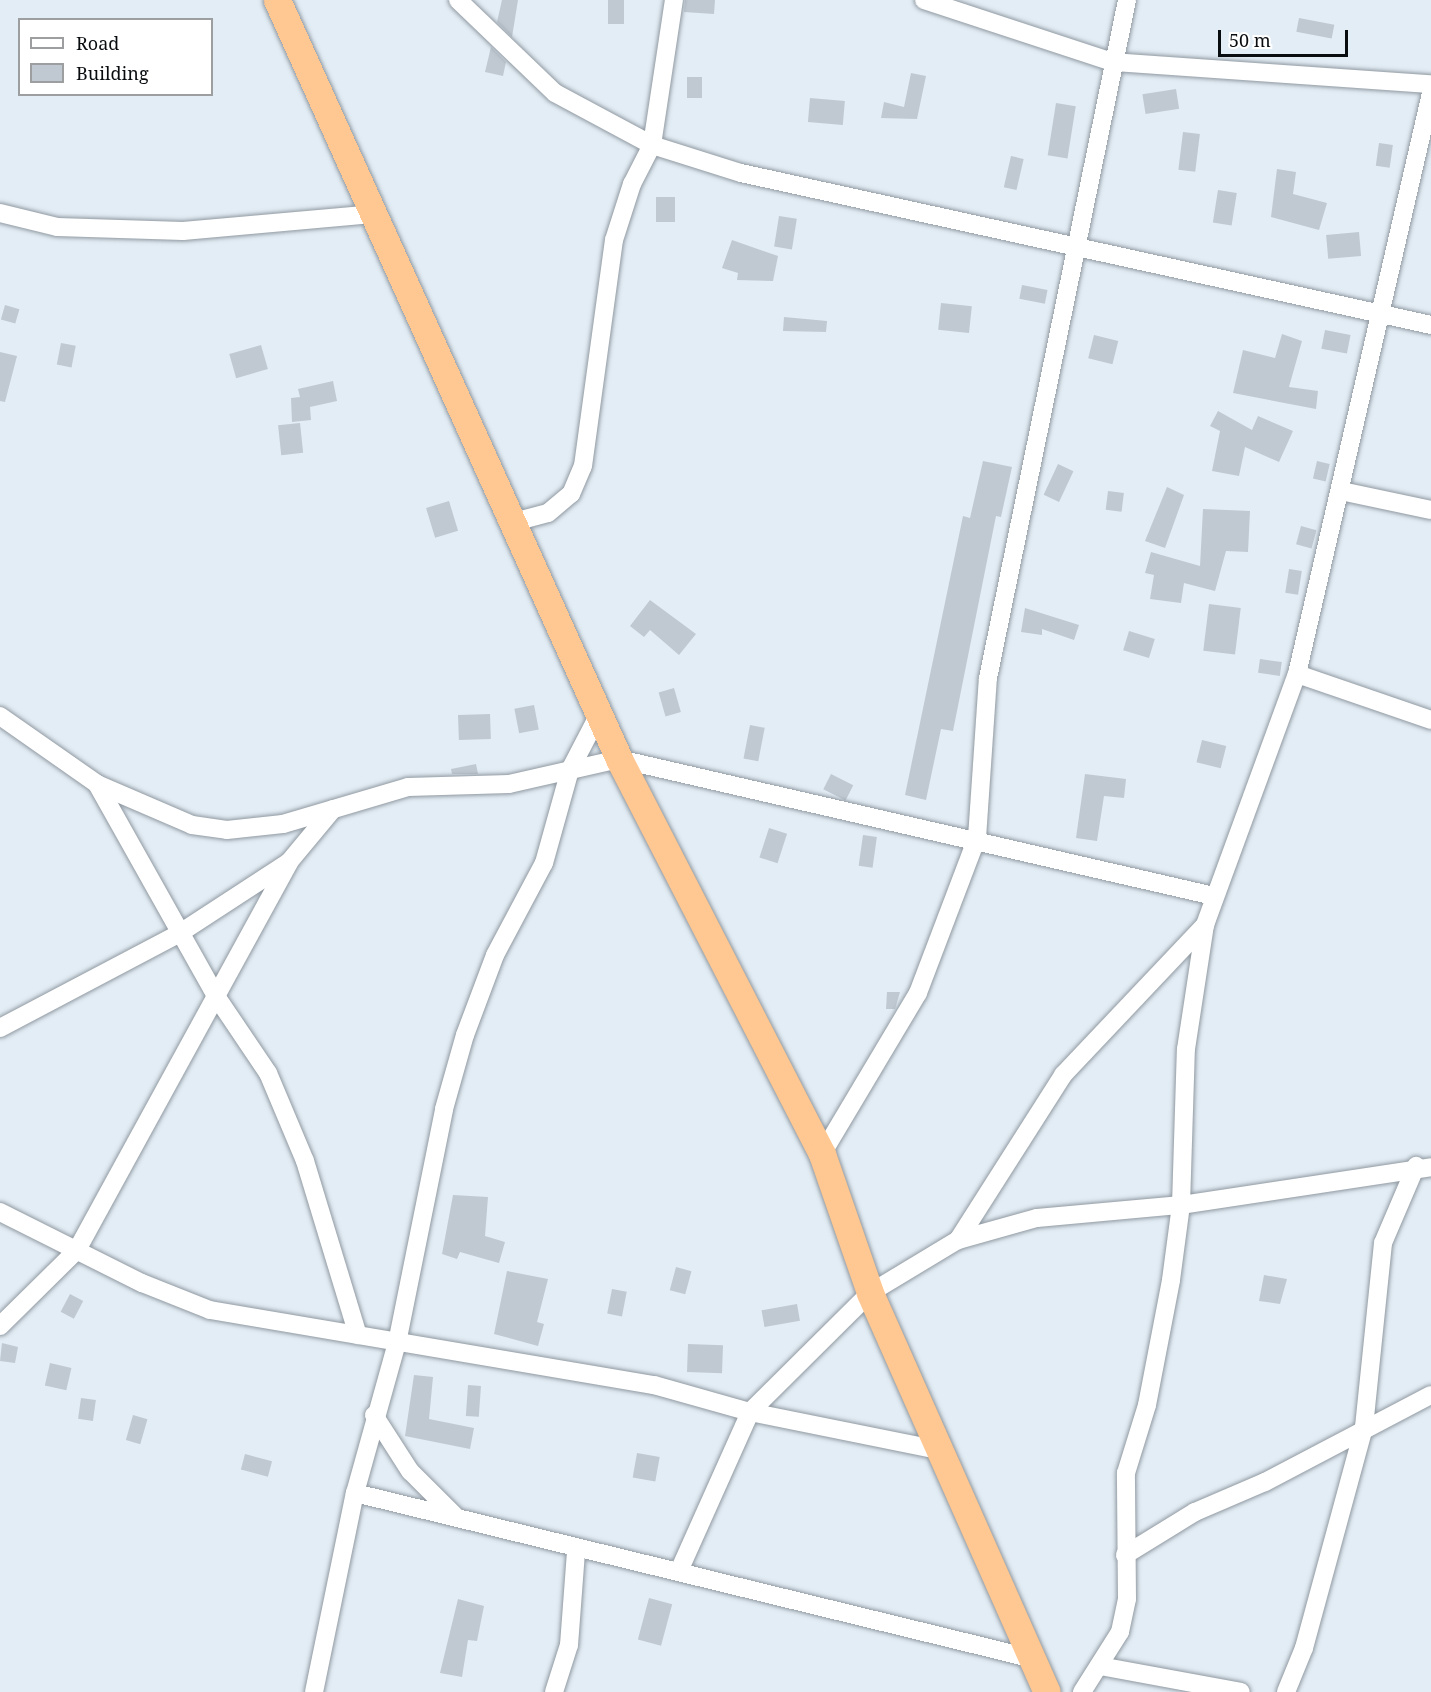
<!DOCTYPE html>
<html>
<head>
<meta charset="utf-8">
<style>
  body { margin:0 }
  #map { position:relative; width:1431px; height:1692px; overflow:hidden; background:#e3edf5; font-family:"Noto Serif",serif }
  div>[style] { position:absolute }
  .building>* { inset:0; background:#c0c9d2; transform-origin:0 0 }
  .roads { filter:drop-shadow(0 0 2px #9099a1) drop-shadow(0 0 2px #9099a1) }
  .minor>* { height:18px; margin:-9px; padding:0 9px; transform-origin:9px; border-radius:9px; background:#fff }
  .highway>* { height:27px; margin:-13.5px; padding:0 13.5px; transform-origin:13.5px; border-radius:13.5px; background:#ffc791 }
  span { translate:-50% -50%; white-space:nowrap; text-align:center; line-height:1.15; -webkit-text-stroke:4.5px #fff; paint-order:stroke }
  .legend { position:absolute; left:18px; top:18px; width:195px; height:78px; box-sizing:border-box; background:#fff; border:2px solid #9d9e9f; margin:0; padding:8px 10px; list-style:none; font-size:18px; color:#0a0d10 }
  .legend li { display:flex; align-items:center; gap:12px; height:30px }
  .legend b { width:30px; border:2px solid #9d9e9f }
  .scale { position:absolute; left:1218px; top:30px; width:130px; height:27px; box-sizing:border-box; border:3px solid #0a0d10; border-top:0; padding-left:8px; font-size:18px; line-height:21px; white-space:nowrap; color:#0a0d10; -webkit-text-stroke:4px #fff; paint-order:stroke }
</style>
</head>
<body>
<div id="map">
  <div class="building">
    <i style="clip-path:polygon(502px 0,518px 0,512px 37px,497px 22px)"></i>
    <i style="left:608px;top:0;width:16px;height:24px"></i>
    <i style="clip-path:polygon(685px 0,715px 0,714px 14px,684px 12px)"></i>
    <i style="left:1299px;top:18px;width:36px;height:14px;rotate:11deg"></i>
    <i style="clip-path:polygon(491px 47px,506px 62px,503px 76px,485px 72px)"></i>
    <i style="clip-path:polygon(911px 73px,926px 76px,917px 119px,881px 118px,884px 102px,904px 107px)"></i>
    <i style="left:687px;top:77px;width:15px;height:21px"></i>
    <i style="left:1176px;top:89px;width:20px;height:34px;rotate:81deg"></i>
    <i style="left:810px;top:98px;width:35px;height:24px;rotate:5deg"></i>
    <i style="left:1056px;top:103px;width:20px;height:53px;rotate:9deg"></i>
    <i style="left:1183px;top:132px;width:17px;height:38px;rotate:7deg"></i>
    <i style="left:1379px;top:143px;width:14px;height:23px;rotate:8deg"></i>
    <i style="left:1011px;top:156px;width:13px;height:32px;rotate:13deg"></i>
    <i style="clip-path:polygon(1277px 169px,1296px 172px,1293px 194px,1327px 203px,1319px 230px,1271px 217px)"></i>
    <i style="left:1218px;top:190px;width:19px;height:33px;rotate:9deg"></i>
    <i style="left:656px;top:197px;width:19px;height:25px"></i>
    <i style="left:779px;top:216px;width:18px;height:31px;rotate:9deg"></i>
    <i style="left:1359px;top:232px;width:24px;height:33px;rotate:85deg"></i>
    <i style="clip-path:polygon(732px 240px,778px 256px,773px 281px,737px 280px,738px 273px,722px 268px)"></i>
    <i style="left:1022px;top:285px;width:26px;height:14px;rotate:11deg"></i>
    <i style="left:941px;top:303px;width:31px;height:27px;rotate:6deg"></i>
    <i style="left:5px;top:305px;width:15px;height:15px;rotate:16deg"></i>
    <i style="clip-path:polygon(784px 317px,827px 321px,826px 332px,783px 331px)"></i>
    <i style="left:1325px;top:330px;width:26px;height:19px;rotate:11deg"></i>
    <i style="clip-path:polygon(1282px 334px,1302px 341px,1289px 387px,1318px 391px,1316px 409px,1233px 393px,1243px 350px,1275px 358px)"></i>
    <i style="left:1094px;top:335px;width:25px;height:24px;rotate:14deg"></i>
    <i style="left:61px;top:343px;width:15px;height:22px;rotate:11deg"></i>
    <i style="left:261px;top:345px;width:25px;height:33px;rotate:74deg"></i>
    <i style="clip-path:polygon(0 352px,17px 356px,5px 402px,0 401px)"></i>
    <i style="clip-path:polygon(333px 381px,337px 401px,310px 407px,311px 420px,292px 422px,291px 398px,300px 397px,298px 389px)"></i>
    <i style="clip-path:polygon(1218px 411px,1252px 430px,1258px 416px,1293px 431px,1279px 462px,1245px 447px,1239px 476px,1212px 471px,1220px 431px,1210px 426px)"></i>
    <i style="left:300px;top:423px;width:30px;height:22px;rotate:84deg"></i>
    <i style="clip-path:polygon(983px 461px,1012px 467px,1001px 517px,996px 516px,953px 731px,941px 729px,926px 800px,905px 795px,963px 516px,970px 518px)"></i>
    <i style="left:1317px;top:461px;width:13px;height:18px;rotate:13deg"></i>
    <i style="left:1058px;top:464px;width:17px;height:34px;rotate:25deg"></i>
    <i style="clip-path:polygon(1167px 487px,1184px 495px,1165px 548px,1145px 541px)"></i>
    <i style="left:1108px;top:491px;width:16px;height:19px;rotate:7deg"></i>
    <i style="left:449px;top:501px;width:31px;height:24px;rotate:73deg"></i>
    <i style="clip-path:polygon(1203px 509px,1250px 511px,1248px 552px,1226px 551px,1215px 591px,1184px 583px,1181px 603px,1150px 599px,1154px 575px,1145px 573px,1151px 552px,1200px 566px)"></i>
    <i style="left:1301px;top:526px;width:16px;height:19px;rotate:15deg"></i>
    <i style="left:1289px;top:569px;width:13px;height:24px;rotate:9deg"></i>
    <i style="clip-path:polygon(650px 600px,696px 634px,679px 655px,650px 630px,644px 637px,630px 626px)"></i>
    <i style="left:1209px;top:604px;width:32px;height:47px;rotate:7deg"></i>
    <i style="clip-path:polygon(1025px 608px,1079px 625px,1074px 640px,1042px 629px,1042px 635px,1021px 632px)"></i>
    <i style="left:1129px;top:631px;width:27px;height:20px;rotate:17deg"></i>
    <i style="left:1260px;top:659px;width:22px;height:14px;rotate:8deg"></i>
    <i style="left:674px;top:688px;width:25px;height:16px;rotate:74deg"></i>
    <i style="left:534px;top:705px;width:25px;height:20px;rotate:79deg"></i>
    <i style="left:490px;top:714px;width:25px;height:32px;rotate:88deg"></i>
    <i style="left:750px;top:725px;width:15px;height:34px;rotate:11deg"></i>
    <i style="left:1202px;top:740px;width:25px;height:23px;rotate:14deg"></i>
    <i style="clip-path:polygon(476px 764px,478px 774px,452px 774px,451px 769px)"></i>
    <i style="left:831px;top:774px;width:25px;height:17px;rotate:27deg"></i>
    <i style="clip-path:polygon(1085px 774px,1126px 779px,1124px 798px,1104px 796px,1097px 841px,1076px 838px)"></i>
    <i style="left:769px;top:828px;width:19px;height:31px;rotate:18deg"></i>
    <i style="left:863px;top:835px;width:14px;height:31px;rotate:8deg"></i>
    <i style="clip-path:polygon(887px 992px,900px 992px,895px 1009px,886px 1009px)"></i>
    <i style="clip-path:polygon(453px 1195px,488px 1197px,485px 1236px,505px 1242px,499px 1263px,460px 1252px,457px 1259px,442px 1254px)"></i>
    <i style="left:676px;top:1267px;width:16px;height:24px;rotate:15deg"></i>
    <i style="clip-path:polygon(507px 1271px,548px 1279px,537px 1322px,544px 1324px,538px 1346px,494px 1334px)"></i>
    <i style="clip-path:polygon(1264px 1275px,1287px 1279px,1280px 1304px,1259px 1301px)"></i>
    <i style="left:612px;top:1289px;width:15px;height:25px;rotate:11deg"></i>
    <i style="left:70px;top:1294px;width:15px;height:20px;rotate:28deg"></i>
    <i style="left:797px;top:1304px;width:17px;height:36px;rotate:80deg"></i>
    <i style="clip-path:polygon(2px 1343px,18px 1347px,15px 1363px,0 1361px)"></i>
    <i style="left:688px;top:1344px;width:35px;height:28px;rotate:2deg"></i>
    <i style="left:50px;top:1363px;width:22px;height:23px;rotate:13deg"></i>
    <i style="clip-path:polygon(414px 1375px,433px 1377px,429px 1419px,474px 1428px,470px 1449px,405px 1436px)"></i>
    <i style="left:468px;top:1385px;width:13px;height:31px;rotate:4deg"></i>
    <i style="left:81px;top:1398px;width:15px;height:21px;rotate:8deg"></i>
    <i style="left:133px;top:1415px;width:15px;height:26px;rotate:16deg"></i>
    <i style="left:637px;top:1453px;width:23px;height:25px;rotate:10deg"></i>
    <i style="left:245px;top:1454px;width:28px;height:16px;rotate:15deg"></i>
    <i style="left:649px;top:1598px;width:24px;height:43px;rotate:15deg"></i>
    <i style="clip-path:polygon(458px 1599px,484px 1606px,477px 1641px,468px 1640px,462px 1677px,440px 1673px)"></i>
  </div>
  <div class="roads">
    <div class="minor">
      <i style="left:458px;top:0;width:134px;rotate:43.8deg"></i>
      <i style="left:555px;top:93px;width:110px;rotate:28.2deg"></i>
      <i style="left:652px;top:145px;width:93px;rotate:17.5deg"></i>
      <i style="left:741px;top:173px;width:707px;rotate:12.42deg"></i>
      <i style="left:924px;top:0;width:199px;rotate:18.2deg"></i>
      <i style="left:1113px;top:62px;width:319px;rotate:4deg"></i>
      <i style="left:0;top:213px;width:59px;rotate:13.8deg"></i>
      <i style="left:57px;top:227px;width:126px;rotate:1.8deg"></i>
      <i style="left:183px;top:231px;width:193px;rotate:-5.1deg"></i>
      <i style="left:1341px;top:491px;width:92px;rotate:11.9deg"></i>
      <i style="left:514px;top:522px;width:35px;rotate:-15deg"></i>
      <i style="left:548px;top:513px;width:30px;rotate:-40deg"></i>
      <i style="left:571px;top:494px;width:30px;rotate:-67deg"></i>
      <i style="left:583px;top:466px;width:228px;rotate:-82.2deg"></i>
      <i style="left:614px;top:240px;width:59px;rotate:-72.2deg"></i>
      <i style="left:632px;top:184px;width:44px;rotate:-62.9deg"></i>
      <i style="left:652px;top:145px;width:147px;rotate:-81.4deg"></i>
      <i style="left:1297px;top:674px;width:142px;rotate:18.9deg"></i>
      <i style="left:0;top:716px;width:118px;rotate:35deg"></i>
      <i style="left:97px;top:784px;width:103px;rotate:23.3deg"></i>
      <i style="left:192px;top:825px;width:35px;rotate:8deg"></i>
      <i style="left:227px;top:830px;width:56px;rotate:-6.1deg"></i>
      <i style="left:283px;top:824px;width:130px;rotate:-16.5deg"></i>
      <i style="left:408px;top:787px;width:101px;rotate:-1.7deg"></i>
      <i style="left:509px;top:784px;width:113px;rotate:-12.8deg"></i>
      <i style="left:619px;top:759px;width:611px;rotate:12.97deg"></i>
      <i style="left:97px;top:784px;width:243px;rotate:60.7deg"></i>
      <i style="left:216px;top:996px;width:93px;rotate:56deg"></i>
      <i style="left:268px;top:1073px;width:95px;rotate:67.2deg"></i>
      <i style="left:305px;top:1161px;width:182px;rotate:73.1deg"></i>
      <i style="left:0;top:1028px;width:204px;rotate:-27.8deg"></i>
      <i style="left:180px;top:933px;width:130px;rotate:-33.1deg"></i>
      <i style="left:289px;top:862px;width:69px;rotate:-50.3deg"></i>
      <i style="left:822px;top:1154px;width:187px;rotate:-59.2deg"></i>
      <i style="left:918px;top:993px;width:166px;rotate:-69.2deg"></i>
      <i style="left:977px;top:838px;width:160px;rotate:-86.1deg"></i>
      <i style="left:988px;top:678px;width:692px;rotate:-78.41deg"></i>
      <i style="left:0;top:1212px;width:159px;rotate:26.6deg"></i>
      <i style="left:142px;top:1283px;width:73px;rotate:21.7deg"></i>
      <i style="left:210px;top:1310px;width:450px;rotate:9.6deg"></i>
      <i style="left:654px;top:1385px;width:100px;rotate:15.7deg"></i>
      <i style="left:750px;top:1412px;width:193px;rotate:11.4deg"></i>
      <i style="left:958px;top:1240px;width:82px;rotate:-15.6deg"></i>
      <i style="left:1037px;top:1218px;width:145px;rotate:-5.2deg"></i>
      <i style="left:1181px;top:1205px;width:253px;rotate:-8.6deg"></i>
      <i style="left:0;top:1326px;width:108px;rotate:-44.6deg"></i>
      <i style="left:77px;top:1250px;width:442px;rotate:-61.3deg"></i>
      <i style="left:374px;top:1415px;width:67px;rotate:57.3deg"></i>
      <i style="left:410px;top:1471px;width:65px;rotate:45deg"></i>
      <i style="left:355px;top:1493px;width:695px;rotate:13.74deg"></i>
      <i style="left:1125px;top:1555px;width:82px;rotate:-31.6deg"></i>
      <i style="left:1195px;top:1512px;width:76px;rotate:-23.2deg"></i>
      <i style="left:1265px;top:1482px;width:187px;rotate:-27.7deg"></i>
      <i style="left:679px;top:1571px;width:174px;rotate:-65.9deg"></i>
      <i style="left:750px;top:1412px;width:169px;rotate:-44.8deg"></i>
      <i style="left:870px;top:1293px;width:103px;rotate:-31.1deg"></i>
      <i style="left:958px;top:1240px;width:196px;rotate:-57.5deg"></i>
      <i style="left:1063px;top:1075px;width:207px;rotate:-46.6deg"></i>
      <i style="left:1100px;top:1666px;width:143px;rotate:10.4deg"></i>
      <i style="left:314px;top:1692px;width:203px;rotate:-78.4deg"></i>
      <i style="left:355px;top:1493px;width:156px;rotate:-74.4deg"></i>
      <i style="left:397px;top:1343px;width:239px;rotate:-78.6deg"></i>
      <i style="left:444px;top:1109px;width:77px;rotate:-74.2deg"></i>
      <i style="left:465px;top:1035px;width:85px;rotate:-69.4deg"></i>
      <i style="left:495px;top:955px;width:104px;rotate:-62deg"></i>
      <i style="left:544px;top:863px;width:97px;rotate:-74.4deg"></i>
      <i style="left:570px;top:770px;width:63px;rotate:-62.6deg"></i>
      <i style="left:554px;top:1692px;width:49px;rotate:-72.3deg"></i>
      <i style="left:569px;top:1645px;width:94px;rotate:-85.7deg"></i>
      <i style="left:1082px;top:1692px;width:71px;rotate:-57.7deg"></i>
      <i style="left:1120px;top:1632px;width:34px;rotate:-78deg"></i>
      <i style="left:1127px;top:1599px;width:126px;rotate:-90.5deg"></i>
      <i style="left:1126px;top:1473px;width:71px;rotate:-72.8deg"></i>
      <i style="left:1147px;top:1405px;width:127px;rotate:-79.1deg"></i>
      <i style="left:1171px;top:1280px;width:76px;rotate:-82.4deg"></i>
      <i style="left:1181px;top:1205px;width:156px;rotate:-88.2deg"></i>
      <i style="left:1186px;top:1049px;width:125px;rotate:-81.3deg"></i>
      <i style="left:1205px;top:925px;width:267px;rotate:-69.9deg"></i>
      <i style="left:1297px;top:674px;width:596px;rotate:-77.01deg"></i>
      <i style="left:1286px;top:1692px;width:48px;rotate:-67.8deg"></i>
      <i style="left:1304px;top:1648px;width:229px;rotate:-74.8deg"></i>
      <i style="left:1364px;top:1427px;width:185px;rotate:-84.1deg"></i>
      <i style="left:1383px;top:1243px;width:84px;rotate:-66.8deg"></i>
    </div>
    <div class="highway">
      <i style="left:277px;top:0;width:832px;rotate:65.74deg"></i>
      <i style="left:619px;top:759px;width:444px;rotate:62.8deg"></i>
      <i style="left:822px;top:1154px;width:147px;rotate:70.9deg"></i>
      <i style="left:870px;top:1293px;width:436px;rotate:66.1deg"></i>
    </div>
  </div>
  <ul class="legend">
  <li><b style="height:8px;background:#fff"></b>Road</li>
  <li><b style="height:16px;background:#c0c9d2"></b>Building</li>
  </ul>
  <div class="scale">50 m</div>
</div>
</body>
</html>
